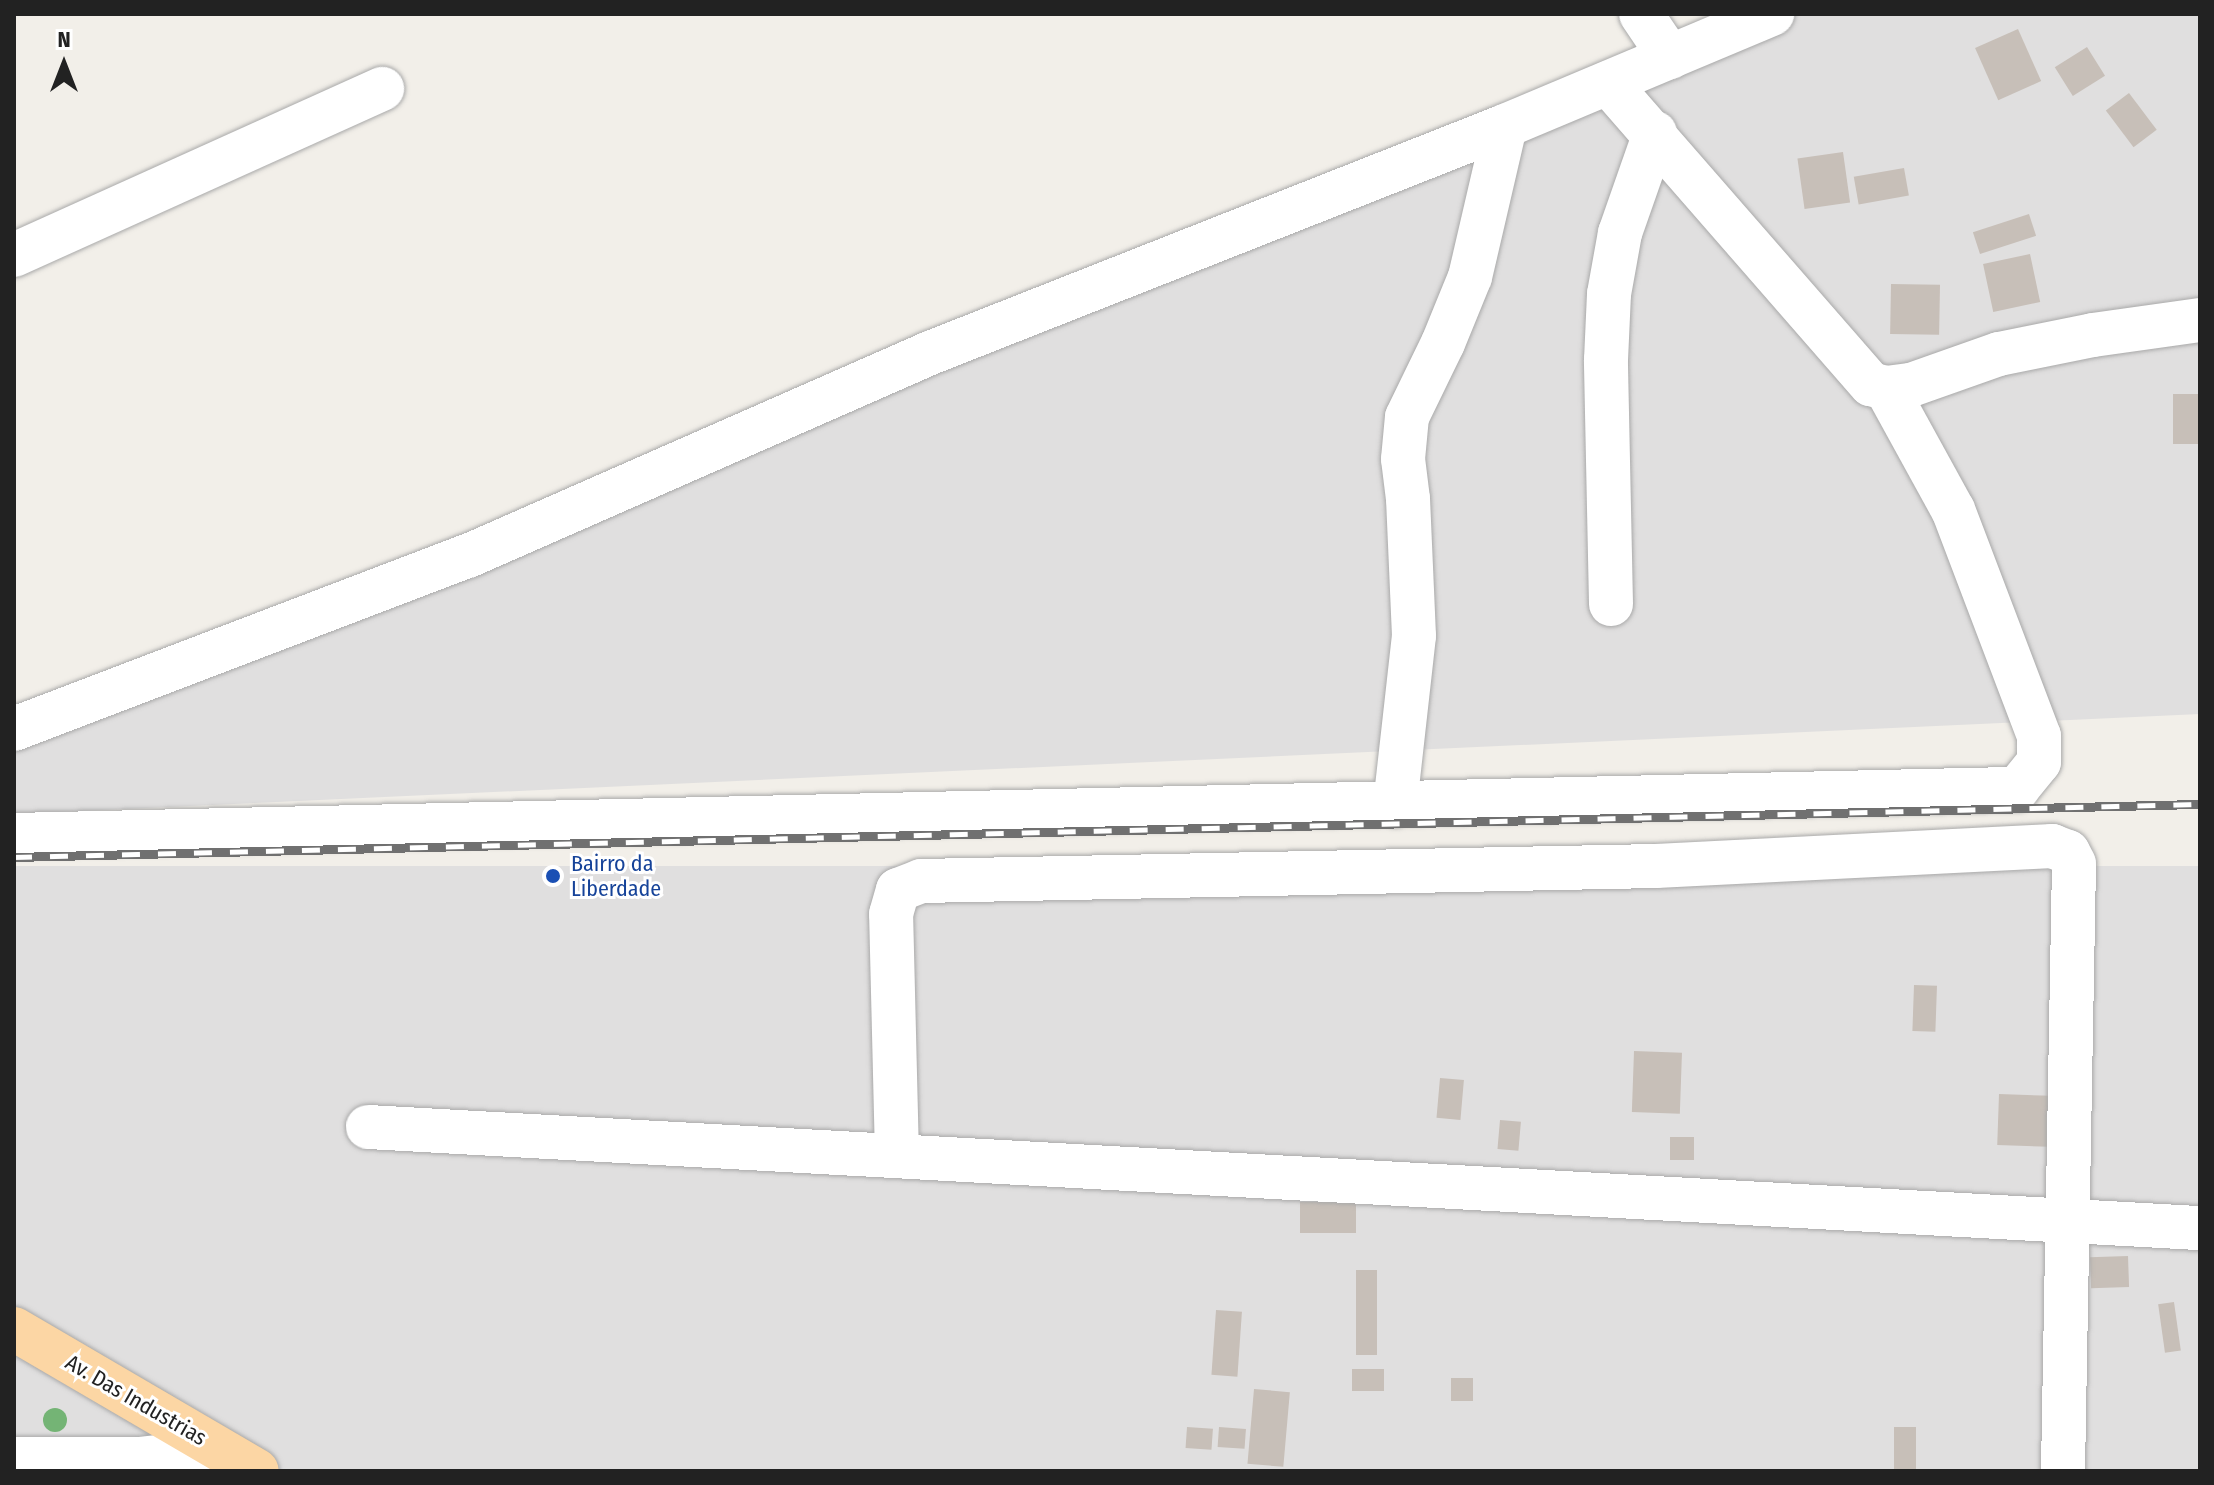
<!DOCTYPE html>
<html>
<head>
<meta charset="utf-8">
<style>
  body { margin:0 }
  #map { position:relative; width:2214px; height:1485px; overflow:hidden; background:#f2efe9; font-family:"Fira Sans Condensed",sans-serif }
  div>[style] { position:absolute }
  .residential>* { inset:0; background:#e0dfdf; transform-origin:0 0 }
  .building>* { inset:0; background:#c7bfb8; transform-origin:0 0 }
  .roads { filter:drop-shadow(0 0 2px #a9a9a9) drop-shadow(0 0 2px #a9a9a9) }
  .minor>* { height:44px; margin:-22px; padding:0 22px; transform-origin:22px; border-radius:22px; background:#fff }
  .major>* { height:44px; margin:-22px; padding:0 22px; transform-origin:22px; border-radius:22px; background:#fcd6a4 }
  .rail>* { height:9px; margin-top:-4.5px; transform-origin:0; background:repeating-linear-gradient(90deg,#fff 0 18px,#707070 0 36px); box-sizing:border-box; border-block:2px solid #707070 }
  .trees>* { width:24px; height:24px; margin:-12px; border-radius:50%; background:#74b475 }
  .dots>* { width:22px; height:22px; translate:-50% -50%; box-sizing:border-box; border:4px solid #fff; border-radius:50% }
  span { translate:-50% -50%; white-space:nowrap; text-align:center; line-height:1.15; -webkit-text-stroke:6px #fff; paint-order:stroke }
  .transit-label { font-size:22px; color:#164399 }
  .left { translate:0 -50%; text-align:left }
  .street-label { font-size:22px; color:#222 }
  .frame { position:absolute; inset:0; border:16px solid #222; pointer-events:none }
  .north { position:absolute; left:24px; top:24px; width:80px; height:80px; -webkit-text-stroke:6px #fff; paint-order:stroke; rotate:0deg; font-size:22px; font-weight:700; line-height:32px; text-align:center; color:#222 }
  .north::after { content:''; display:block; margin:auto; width:28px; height:36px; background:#222; clip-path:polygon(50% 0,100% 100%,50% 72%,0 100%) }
</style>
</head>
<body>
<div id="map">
  <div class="residential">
    <i style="clip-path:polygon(1720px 14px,2200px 14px,2200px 714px,14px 814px,14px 744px)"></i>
    <i style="left:2200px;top:866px;width:605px;height:2187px;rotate:90deg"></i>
  </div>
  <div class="building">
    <i style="left:2018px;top:29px;width:57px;height:47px;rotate:66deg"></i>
    <i style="left:2087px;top:47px;width:34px;height:38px;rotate:58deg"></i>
    <i style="left:2129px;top:93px;width:46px;height:29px;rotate:53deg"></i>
    <i style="left:1843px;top:152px;width:51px;height:46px;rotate:82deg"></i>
    <i style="left:1904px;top:168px;width:28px;height:51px;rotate:80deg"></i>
    <i style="left:2029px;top:214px;width:23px;height:59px;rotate:72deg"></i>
    <i style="left:2030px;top:254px;width:49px;height:48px;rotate:78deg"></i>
    <i style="left:1891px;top:284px;width:49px;height:50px;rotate:1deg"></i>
    <i style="left:2200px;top:394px;width:50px;height:27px;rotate:90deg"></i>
    <i style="left:1914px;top:985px;width:23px;height:46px;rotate:2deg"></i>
    <i style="left:1634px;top:1051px;width:48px;height:61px;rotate:2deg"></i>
    <i style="left:1440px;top:1078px;width:24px;height:40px;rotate:5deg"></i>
    <i style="left:1999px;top:1094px;width:52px;height:51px;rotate:2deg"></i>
    <i style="left:1500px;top:1120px;width:21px;height:29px;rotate:5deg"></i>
    <i style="left:1670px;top:1137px;width:24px;height:23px"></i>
    <i style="left:1356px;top:1202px;width:31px;height:56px;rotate:90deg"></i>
    <i style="left:2128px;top:1256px;width:31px;height:38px;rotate:88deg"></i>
    <i style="left:1356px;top:1270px;width:21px;height:85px"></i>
    <i style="left:2174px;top:1302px;width:49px;height:16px;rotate:82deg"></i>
    <i style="left:1216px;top:1310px;width:26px;height:65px;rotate:4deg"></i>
    <i style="left:1352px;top:1369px;width:32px;height:22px"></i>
    <i style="left:1473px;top:1378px;width:23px;height:22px;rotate:90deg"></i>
    <i style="left:1254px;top:1389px;width:36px;height:75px;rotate:5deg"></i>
    <i style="left:1187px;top:1427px;width:26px;height:21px;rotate:4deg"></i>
    <i style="left:1219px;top:1427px;width:27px;height:20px;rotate:4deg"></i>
    <i style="left:1894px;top:1427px;width:22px;height:44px"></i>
  </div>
  <div class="roads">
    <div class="minor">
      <i style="left:1641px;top:14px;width:52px;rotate:56deg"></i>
      <i style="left:1608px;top:83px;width:400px;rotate:48.9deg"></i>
      <i style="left:1871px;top:384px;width:16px;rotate:15deg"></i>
      <i style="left:1886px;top:388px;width:25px;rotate:-7deg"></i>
      <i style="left:1911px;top:385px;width:93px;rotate:-19.4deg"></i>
      <i style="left:1999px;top:354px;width:96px;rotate:-11.4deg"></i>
      <i style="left:2093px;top:335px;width:108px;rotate:-8deg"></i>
      <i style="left:14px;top:255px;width:404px;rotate:-24.3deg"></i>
      <i style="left:1611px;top:604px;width:244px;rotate:-91.2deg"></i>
      <i style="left:1606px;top:360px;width:66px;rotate:-87.4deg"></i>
      <i style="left:1609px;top:294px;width:62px;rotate:-79.8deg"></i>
      <i style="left:1620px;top:233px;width:106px;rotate:-70.7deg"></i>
      <i style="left:14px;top:729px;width:486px;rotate:-20.9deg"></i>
      <i style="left:468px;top:556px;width:505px;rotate:-23.72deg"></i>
      <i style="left:930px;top:353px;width:618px;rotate:-21.54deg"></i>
      <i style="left:1505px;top:126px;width:290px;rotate:-22.8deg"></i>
      <i style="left:1395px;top:805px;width:170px;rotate:-83.6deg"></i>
      <i style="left:1414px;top:636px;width:137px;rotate:-92.5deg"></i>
      <i style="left:1408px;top:499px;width:40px;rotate:-97.1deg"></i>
      <i style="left:1403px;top:459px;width:42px;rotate:-84.6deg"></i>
      <i style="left:1407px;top:417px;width:82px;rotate:-64.1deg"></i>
      <i style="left:1443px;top:343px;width:71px;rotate:-67.8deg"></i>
      <i style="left:1470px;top:277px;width:155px;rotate:-76.9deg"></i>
      <i style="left:14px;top:835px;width:2004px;rotate:-1.32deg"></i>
      <i style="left:2017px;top:789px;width:35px;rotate:-51deg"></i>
      <i style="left:2039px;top:762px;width:26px;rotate:-90deg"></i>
      <i style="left:2039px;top:736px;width:242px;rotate:-110.8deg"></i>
      <i style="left:1953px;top:510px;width:139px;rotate:-118.8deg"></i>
      <i style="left:368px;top:1127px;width:1835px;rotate:3.16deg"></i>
      <i style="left:897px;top:1156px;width:242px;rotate:-91.4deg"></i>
      <i style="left:891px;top:914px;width:25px;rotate:-74deg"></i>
      <i style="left:898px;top:890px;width:25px;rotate:-21deg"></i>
      <i style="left:921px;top:881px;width:735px;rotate:-1.17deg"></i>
      <i style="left:1656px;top:866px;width:397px;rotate:-2.9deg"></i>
      <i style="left:2052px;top:846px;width:17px;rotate:21deg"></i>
      <i style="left:2068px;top:852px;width:13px;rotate:63deg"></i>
      <i style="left:2074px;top:864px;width:607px;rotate:91.04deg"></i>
      <i style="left:14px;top:1459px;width:125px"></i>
      <i style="left:139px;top:1459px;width:43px;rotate:-6.6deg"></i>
      <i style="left:182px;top:1454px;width:62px;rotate:13.1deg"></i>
    </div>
    <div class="major">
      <i style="left:14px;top:1329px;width:281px;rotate:30.3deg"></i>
    </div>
  </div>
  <div class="rail">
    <i style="left:14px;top:857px;width:2187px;rotate:-1.39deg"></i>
  </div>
  <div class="trees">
    <i style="left:55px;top:1420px"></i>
  </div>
  <div class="dots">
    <i style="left:553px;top:876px;background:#1a4fb4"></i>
  </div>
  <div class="transit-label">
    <span class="left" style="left:571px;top:876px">Bairro da<br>Liberdade</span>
  </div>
  <div class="street-label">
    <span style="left:136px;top:1400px;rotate:30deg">Av. Das Industrias</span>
  </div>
  <div class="frame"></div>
  <div class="north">N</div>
</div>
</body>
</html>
